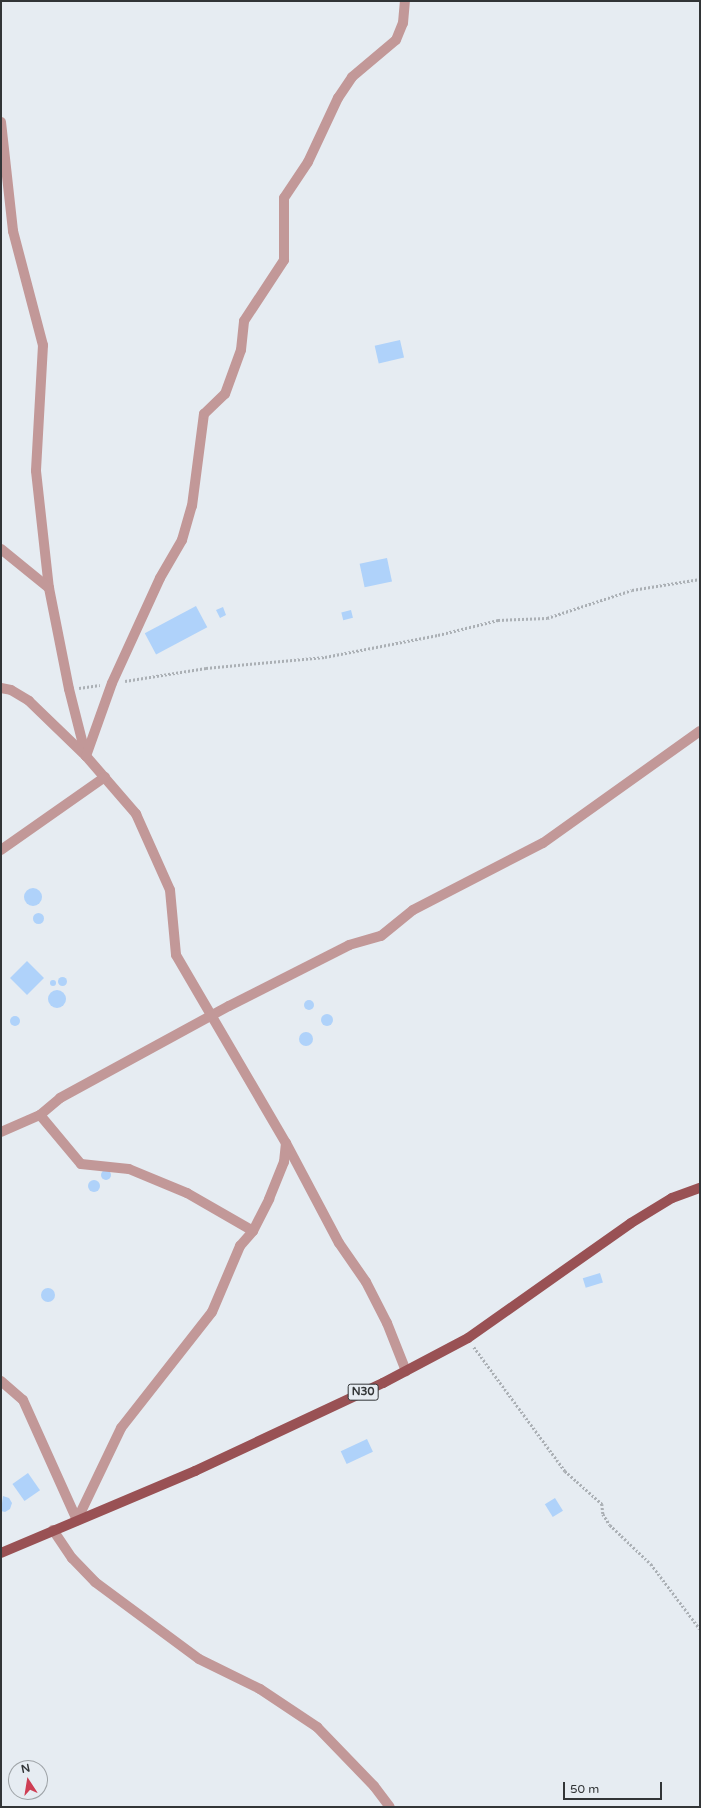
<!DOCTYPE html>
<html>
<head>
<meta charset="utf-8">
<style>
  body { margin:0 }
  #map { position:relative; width:701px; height:1808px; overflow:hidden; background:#e6ecf2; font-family:"Varela Round",sans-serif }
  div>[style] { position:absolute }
  .building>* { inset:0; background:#afd2fa; transform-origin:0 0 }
  .round { border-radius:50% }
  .path>* { height:2.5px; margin-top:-1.25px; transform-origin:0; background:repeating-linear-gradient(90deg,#abb0b5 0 2px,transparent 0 4px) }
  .minor>* { height:10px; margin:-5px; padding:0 5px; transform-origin:5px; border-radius:5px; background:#c29898 }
  .major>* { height:10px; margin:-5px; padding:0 5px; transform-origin:5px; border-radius:5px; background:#995154 }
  span { translate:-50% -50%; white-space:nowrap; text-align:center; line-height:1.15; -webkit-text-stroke:4px #e6ecf2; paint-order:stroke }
  .shield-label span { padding:1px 3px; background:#e6ecf2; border:1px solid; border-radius:3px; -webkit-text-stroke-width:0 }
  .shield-label { font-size:11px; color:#323537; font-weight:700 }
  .frame { position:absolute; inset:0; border:2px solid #323537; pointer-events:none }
  .north { position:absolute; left:8px; top:1760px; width:40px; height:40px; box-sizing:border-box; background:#e6ecf2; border:1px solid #9ea3a7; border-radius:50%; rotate:348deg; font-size:11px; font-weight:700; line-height:16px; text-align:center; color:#323537 }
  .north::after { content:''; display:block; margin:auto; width:14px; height:18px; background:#ce3e54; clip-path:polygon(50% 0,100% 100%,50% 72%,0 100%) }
  .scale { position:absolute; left:563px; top:1782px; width:99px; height:18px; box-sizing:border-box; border:2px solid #323537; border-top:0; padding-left:5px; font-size:12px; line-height:14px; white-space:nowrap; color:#323537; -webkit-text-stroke:3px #e6ecf2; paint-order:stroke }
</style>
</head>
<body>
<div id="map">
  <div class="building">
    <i style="left:400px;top:340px;width:18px;height:26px;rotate:77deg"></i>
    <i style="left:387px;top:558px;width:24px;height:28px;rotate:78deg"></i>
    <i style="left:196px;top:606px;width:24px;height:58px;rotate:62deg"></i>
    <i style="clip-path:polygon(223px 607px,226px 615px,220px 618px,216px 610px)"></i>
    <i style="left:351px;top:610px;width:8px;height:10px;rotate:76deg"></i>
    <i class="round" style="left:24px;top:888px;width:18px;height:18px"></i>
    <i class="round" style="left:32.5px;top:912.5px;width:11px;height:11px"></i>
    <i style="left:27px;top:961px;width:24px;height:24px;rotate:45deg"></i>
    <i class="round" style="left:57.5px;top:976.5px;width:9px;height:9px"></i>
    <i class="round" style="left:50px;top:980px;width:6px;height:6px"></i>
    <i class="round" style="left:48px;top:990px;width:18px;height:18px"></i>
    <i class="round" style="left:304px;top:1000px;width:10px;height:10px"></i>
    <i class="round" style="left:321px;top:1014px;width:12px;height:12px"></i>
    <i class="round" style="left:10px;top:1016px;width:10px;height:10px"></i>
    <i class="round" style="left:299px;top:1032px;width:14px;height:14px"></i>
    <i class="round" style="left:101px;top:1170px;width:10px;height:10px"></i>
    <i class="round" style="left:88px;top:1180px;width:12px;height:12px"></i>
    <i style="left:600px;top:1273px;width:10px;height:18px;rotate:73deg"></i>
    <i class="round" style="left:41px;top:1288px;width:14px;height:14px"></i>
    <i style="left:367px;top:1439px;width:14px;height:29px;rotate:65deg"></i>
    <i style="left:28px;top:1473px;width:21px;height:19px;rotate:55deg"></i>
    <i style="clip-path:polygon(3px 1496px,9px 1498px,12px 1503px,10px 1509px,5px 1512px,1px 1511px)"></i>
    <i style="left:555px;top:1498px;width:15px;height:12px;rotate:58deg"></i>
  </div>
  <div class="path">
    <i style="left:125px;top:681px;width:82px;rotate:-9.1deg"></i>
    <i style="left:206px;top:668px;width:120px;rotate:-5.3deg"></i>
    <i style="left:325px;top:657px;width:115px;rotate:-11deg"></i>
    <i style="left:438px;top:635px;width:62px;rotate:-14deg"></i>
    <i style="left:498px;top:620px;width:49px;rotate:-2.3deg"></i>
    <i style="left:547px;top:618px;width:89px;rotate:-18.2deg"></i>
    <i style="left:632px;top:590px;width:69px;rotate:-9.2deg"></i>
    <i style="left:79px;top:688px;width:21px;rotate:-8deg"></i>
    <i style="left:474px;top:1347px;width:154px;rotate:53.7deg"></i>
    <i style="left:565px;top:1471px;width:50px;rotate:41.7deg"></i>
    <i style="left:602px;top:1504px;width:10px;rotate:84deg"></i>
    <i style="left:603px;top:1514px;width:13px;rotate:58deg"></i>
    <i style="left:610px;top:1525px;width:57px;rotate:43.6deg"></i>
    <i style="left:651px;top:1564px;width:81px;rotate:53deg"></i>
  </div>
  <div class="minor">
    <i style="left:1px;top:122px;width:110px;rotate:83.7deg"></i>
    <i style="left:13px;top:231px;width:118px;rotate:75.3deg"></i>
    <i style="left:43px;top:345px;width:126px;rotate:93.2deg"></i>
    <i style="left:36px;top:471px;width:118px;rotate:83.7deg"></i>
    <i style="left:49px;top:588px;width:103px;rotate:78.8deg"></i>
    <i style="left:69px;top:689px;width:69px;rotate:75.8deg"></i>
    <i style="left:1px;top:549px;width:62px;rotate:39.1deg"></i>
    <i style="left:1px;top:688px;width:10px;rotate:11deg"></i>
    <i style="left:11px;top:690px;width:21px;rotate:31deg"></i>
    <i style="left:29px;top:701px;width:79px;rotate:44deg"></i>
    <i style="left:86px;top:756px;width:77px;rotate:49.2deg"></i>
    <i style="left:136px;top:814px;width:83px;rotate:65.9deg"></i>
    <i style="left:170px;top:890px;width:65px;rotate:84.7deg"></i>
    <i style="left:176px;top:955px;width:218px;rotate:59.7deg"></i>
    <i style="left:286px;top:1143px;width:113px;rotate:62.1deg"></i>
    <i style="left:339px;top:1243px;width:47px;rotate:55.3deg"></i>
    <i style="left:366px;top:1282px;width:46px;rotate:62.9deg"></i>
    <i style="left:387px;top:1323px;width:52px;rotate:68.4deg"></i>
    <i style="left:86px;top:756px;width:77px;rotate:-70.4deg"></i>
    <i style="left:112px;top:683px;width:115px;rotate:-65.4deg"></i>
    <i style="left:160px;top:578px;width:44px;rotate:-59.9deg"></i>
    <i style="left:182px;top:540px;width:35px;rotate:-74deg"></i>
    <i style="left:192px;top:506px;width:93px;rotate:-82.6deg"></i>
    <i style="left:204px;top:414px;width:29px;rotate:-44deg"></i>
    <i style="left:225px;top:394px;width:47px;rotate:-70deg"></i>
    <i style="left:241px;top:350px;width:29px;rotate:-84deg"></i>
    <i style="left:244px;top:321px;width:73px;rotate:-56.7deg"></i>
    <i style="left:284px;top:260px;width:62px;rotate:-90deg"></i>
    <i style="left:284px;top:198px;width:43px;rotate:-56.3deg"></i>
    <i style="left:308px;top:162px;width:71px;rotate:-64.9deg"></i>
    <i style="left:338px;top:98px;width:25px;rotate:-56deg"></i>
    <i style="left:352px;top:77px;width:57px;rotate:-40.1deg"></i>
    <i style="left:396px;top:40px;width:18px;rotate:-68deg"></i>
    <i style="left:403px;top:23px;width:22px;rotate:-85deg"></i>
    <i style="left:1px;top:850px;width:127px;rotate:-35.1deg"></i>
    <i style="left:40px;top:1115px;width:64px;rotate:50.1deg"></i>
    <i style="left:81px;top:1164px;width:48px;rotate:5.9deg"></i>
    <i style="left:129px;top:1169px;width:63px;rotate:22.5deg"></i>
    <i style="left:187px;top:1193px;width:76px;rotate:29.9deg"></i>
    <i style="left:1px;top:1132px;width:43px;rotate:-23.6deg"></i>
    <i style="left:40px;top:1115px;width:26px;rotate:-40deg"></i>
    <i style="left:60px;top:1098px;width:192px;rotate:-28.6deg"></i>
    <i style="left:229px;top:1006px;width:135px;rotate:-26.9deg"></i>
    <i style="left:349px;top:945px;width:33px;rotate:-16deg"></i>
    <i style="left:381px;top:936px;width:41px;rotate:-39.1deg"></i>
    <i style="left:413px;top:910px;width:146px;rotate:-27.3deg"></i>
    <i style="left:543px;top:843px;width:193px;rotate:-35.5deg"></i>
    <i style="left:1px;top:1381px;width:29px;rotate:41deg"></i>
    <i style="left:23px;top:1400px;width:132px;rotate:65.8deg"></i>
    <i style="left:77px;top:1520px;width:102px;rotate:-64.4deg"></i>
    <i style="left:121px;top:1428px;width:147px;rotate:-51.9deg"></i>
    <i style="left:212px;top:1312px;width:72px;rotate:-67deg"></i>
    <i style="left:240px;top:1246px;width:20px;rotate:-49deg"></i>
    <i style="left:253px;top:1231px;width:36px;rotate:-63deg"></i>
    <i style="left:269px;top:1199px;width:40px;rotate:-68deg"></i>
    <i style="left:284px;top:1162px;width:19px;rotate:-84deg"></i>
    <i style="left:53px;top:1530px;width:34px;rotate:56deg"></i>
    <i style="left:72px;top:1558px;width:33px;rotate:46deg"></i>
    <i style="left:95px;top:1582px;width:129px;rotate:36.5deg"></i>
    <i style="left:199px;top:1659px;width:68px;rotate:26.2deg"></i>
    <i style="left:260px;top:1689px;width:69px;rotate:33.7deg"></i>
    <i style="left:317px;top:1727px;width:82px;rotate:46deg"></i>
    <i style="left:374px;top:1786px;width:26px;rotate:53deg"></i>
  </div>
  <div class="major">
    <i style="left:1px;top:1553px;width:211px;rotate:-22.9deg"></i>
    <i style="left:195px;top:1471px;width:208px;rotate:-25.1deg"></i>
    <i style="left:383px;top:1383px;width:96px;rotate:-27.9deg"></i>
    <i style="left:468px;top:1338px;width:199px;rotate:-35.2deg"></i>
    <i style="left:631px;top:1223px;width:48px;rotate:-31.4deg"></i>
    <i style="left:672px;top:1198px;width:30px;rotate:-20deg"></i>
  </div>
  <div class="shield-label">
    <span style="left:363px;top:1392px">N30</span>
  </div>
  <div class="frame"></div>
  <div class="north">N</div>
  <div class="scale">50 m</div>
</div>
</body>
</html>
